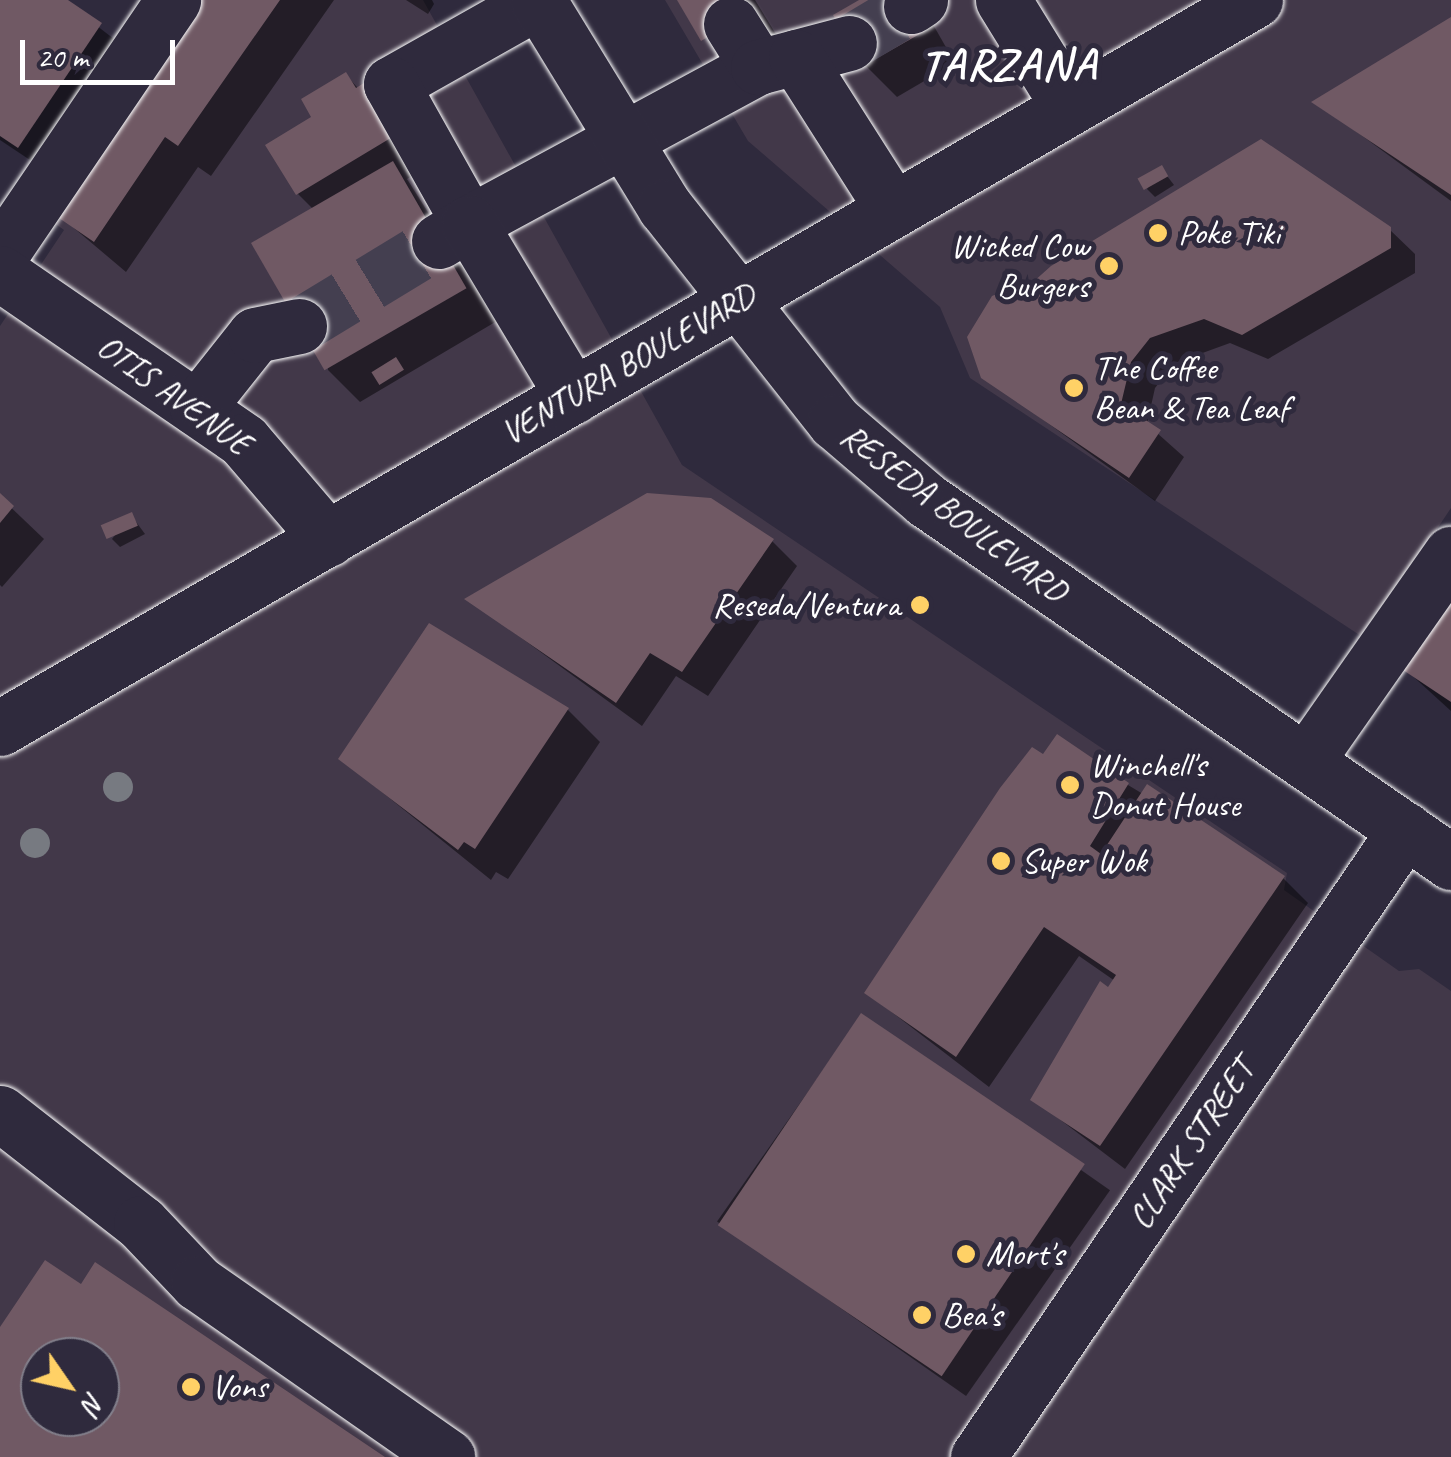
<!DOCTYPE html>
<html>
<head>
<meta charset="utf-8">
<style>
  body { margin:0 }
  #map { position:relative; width:1451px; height:1457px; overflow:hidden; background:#2f2a3d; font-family:Caveat,sans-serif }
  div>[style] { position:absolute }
  .built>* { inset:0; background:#423849 }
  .shadow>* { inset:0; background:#0007; transform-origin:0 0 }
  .building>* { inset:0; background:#705964; transform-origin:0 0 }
  .minor-tunnel>* { height:55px; margin-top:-27.5px; transform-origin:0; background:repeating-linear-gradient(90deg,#443f50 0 55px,transparent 0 83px) }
  .roads { filter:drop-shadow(0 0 2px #fff) drop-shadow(0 0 2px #fff) }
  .minor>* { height:55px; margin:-27.5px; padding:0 27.5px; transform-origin:27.5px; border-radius:27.5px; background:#2f2a3d }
  .major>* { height:55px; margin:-27.5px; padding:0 27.5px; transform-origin:27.5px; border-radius:27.5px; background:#2f2a3d }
  .trees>* { width:30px; height:30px; margin:-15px; border-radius:50%; background:#777a81 }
  .dots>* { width:28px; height:28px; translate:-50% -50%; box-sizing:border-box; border:5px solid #2f2a3d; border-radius:50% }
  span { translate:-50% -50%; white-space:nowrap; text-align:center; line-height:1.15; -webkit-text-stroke:10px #2f2a3d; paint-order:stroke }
  .poi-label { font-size:35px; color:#fff }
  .left { translate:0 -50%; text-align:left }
  .right { translate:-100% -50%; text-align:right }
  .street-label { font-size:35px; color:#fff }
  .district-label { font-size:45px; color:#fff; font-weight:700; letter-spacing:2.5px }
  .north { position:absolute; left:20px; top:1337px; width:100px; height:100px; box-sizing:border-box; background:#2f2a3d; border:2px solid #827f8b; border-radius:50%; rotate:124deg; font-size:28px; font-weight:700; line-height:40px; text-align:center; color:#fff }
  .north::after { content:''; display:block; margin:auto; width:35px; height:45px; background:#ffd166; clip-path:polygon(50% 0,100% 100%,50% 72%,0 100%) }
  .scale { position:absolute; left:20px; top:40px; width:155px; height:45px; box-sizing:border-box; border:5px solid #fff; border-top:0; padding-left:12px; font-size:30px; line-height:35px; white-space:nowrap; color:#fff; -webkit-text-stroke:8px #2f2a3d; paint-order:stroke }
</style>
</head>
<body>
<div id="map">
  <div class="built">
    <i style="clip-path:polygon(evenodd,151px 0,423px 0,682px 465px,1287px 873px,1284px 890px,1399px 971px,1419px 969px,1451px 991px,1451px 1457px,0 1457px,0 326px,64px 230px,17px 196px,151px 0,40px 1357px,100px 1357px,100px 1417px,40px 1417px,40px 1357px)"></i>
    <i style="clip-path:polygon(665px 0,1451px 0,1451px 508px,1364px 638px,970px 378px,940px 307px,748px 141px)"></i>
  </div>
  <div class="shadow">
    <i style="clip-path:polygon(1px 0,63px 0,118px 42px,36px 164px,0 140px)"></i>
    <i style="clip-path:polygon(199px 0,334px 0,211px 176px,198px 167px,126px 272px,62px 218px)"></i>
    <i style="clip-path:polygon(406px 0,432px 0,434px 4px,428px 14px)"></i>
    <i style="clip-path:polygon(680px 0,755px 0,782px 44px,735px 72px)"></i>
    <i style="clip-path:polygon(864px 0,927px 14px,955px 63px,897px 97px,865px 65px)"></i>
    <i style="clip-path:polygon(1451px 21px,1451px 201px,1316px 102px)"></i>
    <i style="clip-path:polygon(346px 75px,429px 166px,407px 179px,497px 321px,360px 402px,328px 370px,314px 210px,298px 194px,315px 118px)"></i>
    <i style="clip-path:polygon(1161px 168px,1174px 185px,1155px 197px,1147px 189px)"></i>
    <i style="clip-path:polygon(1389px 229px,1415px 254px,1415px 273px,1268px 359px,1230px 343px,1175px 363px,1155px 388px,1147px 424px,1184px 457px,1155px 501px,983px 376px,1009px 292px,1017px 300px)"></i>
    <i style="clip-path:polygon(0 497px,44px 539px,2px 587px,0 585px)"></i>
    <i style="clip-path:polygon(131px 515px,145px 534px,120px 547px,112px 539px)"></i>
    <i style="clip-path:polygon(772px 541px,797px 566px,708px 696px,676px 676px,642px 726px,468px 599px)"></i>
    <i style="clip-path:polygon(1451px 604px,1451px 711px,1406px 670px)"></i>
    <i style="clip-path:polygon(429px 627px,568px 710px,600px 742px,508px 879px,496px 872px,491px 880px,341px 759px)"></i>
    <i style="clip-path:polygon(1044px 758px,1128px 785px,1283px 878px,1308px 903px,1125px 1169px,1033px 1099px,1115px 981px,1079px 956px,989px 1087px,867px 993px)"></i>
    <i style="left:861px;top:1016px;width:304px;height:251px;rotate:35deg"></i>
  </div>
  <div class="building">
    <i style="clip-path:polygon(0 0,68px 0,102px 23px,18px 148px,0 136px)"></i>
    <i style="clip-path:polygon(196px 0,280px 0,178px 146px,165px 137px,94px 242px,59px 218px)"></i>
    <i style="clip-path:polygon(677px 0,745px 0,752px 11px,701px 41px)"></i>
    <i style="clip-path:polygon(859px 0,907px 0,925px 31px,863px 66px,833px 15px)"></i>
    <i style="clip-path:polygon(1451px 17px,1451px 195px,1311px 102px)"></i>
    <i style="clip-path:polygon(346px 72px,356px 88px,367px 81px,399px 133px,296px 195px,265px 145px,311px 117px,301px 99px)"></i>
    <i style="clip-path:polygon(1261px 139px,1391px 227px,1391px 248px,1242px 335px,1204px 319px,1150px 338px,1131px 362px,1121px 404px,1161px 430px,1129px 478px,981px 378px,967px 337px,992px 296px,1009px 289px,1013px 300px,1051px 266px)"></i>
    <i style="left:393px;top:161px;width:147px;height:164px;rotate:60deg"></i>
    <i style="left:1162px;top:165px;width:13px;height:28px;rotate:61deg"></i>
    <i style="left:396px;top:357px;width:15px;height:29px;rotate:58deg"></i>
    <i style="clip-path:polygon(0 493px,14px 506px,0 523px)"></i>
    <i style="clip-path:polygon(647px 493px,711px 498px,774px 539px,682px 672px,650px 653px,616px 703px,464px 599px)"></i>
    <i style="left:132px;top:512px;width:15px;height:34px;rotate:67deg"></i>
    <i style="clip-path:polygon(1451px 600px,1451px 702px,1403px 670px)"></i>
    <i style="clip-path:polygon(429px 623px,569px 708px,475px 849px,464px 842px,458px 850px,338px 759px)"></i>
    <i style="clip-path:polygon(1057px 734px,1129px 783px,1090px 846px,1101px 854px,1147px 784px,1285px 876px,1100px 1146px,1030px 1100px,1100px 981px,1108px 987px,1116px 975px,1044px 927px,956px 1057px,864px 993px,1000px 788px,1032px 747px,1043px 754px)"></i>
    <i style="left:861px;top:1013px;width:270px;height:256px;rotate:34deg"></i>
    <i style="clip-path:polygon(evenodd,45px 1260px,81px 1284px,95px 1262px,385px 1457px,0 1457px,0 1327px,45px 1260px,40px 1357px,100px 1357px,100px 1417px,40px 1417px,40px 1357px)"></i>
  </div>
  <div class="minor-tunnel">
    <i style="left:849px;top:43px;width:72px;rotate:-30.8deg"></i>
    <i style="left:299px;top:326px;width:164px;rotate:-31.3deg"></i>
  </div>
  <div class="roads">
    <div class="minor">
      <i style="left:540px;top:0;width:171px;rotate:150.6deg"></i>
      <i style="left:391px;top:84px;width:159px;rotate:60.7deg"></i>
      <i style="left:469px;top:223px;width:328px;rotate:-28.4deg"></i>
      <i style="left:1003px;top:0;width:126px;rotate:58.3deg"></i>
      <i style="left:911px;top:6px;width:11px;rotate:-34deg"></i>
      <i style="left:731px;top:24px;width:51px;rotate:57.9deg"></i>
      <i style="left:758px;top:67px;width:94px;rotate:-14.8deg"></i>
      <i style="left:796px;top:57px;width:180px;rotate:57.5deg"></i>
      <i style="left:439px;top:241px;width:35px;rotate:-31deg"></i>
      <i style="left:469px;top:223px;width:202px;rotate:59deg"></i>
      <i style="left:0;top:255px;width:308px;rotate:-55.8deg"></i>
      <i style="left:0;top:273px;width:296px;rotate:34.5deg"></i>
      <i style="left:244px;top:441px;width:129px;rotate:49.4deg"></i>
      <i style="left:197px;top:408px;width:93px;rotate:-51.5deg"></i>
      <i style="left:255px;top:335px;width:45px;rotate:-11.6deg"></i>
      <i style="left:1306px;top:761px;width:253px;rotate:-55deg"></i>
      <i style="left:0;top:1113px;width:179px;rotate:38deg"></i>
      <i style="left:141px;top:1223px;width:83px;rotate:46.5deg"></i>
      <i style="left:198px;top:1283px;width:304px;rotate:34.9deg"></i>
      <i style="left:978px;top:1457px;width:759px;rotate:-55.74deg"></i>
    </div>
    <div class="major">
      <i style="left:538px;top:0;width:243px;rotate:58.5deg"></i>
      <i style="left:665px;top:207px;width:274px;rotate:51.7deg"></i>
      <i style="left:835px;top:422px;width:120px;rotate:40.6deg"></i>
      <i style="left:926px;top:500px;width:638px;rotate:34.59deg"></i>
      <i style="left:0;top:728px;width:1451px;rotate:-30.12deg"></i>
    </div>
  </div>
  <div class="trees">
    <i style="left:118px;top:787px"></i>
    <i style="left:35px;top:843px"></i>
  </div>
  <div class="dots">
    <i style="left:1158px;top:233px;background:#ffd166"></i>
    <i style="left:1109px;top:266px;background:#ffd166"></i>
    <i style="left:1074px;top:388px;background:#ffd166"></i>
    <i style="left:920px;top:605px;background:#ffd166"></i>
    <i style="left:1070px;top:785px;background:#ffd166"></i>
    <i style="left:1001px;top:861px;background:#ffd166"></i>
    <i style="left:966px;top:1254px;background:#ffd166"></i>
    <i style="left:922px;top:1315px;background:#ffd166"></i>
    <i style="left:191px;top:1387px;background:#ffd166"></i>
  </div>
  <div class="poi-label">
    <span class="left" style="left:1178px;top:233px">Poke Tiki</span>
    <span class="right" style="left:1089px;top:266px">Wicked Cow<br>Burgers</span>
    <span class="left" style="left:1094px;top:388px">The Coffee<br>Bean &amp; Tea Leaf</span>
    <span class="right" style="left:900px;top:605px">Reseda/Ventura</span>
    <span class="left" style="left:1090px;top:785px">Winchell's<br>Donut House</span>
    <span class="left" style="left:1021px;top:861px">Super Wok</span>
    <span class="left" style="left:986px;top:1254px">Mort's</span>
    <span class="left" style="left:942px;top:1315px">Bea's</span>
    <span class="left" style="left:211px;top:1387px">Vons</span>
  </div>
  <div class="street-label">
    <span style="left:628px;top:364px;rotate:-30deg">VENTURA BOULEVARD</span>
    <span style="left:174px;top:395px;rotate:36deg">OTIS AVENUE</span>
    <span style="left:954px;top:513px;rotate:37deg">RESEDA BOULEVARD</span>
    <span style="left:1191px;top:1144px;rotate:-56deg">CLARK STREET</span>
  </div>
  <div class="district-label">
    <span style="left:1009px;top:65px">TARZANA</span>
  </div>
  <div class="north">N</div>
  <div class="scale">20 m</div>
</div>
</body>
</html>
